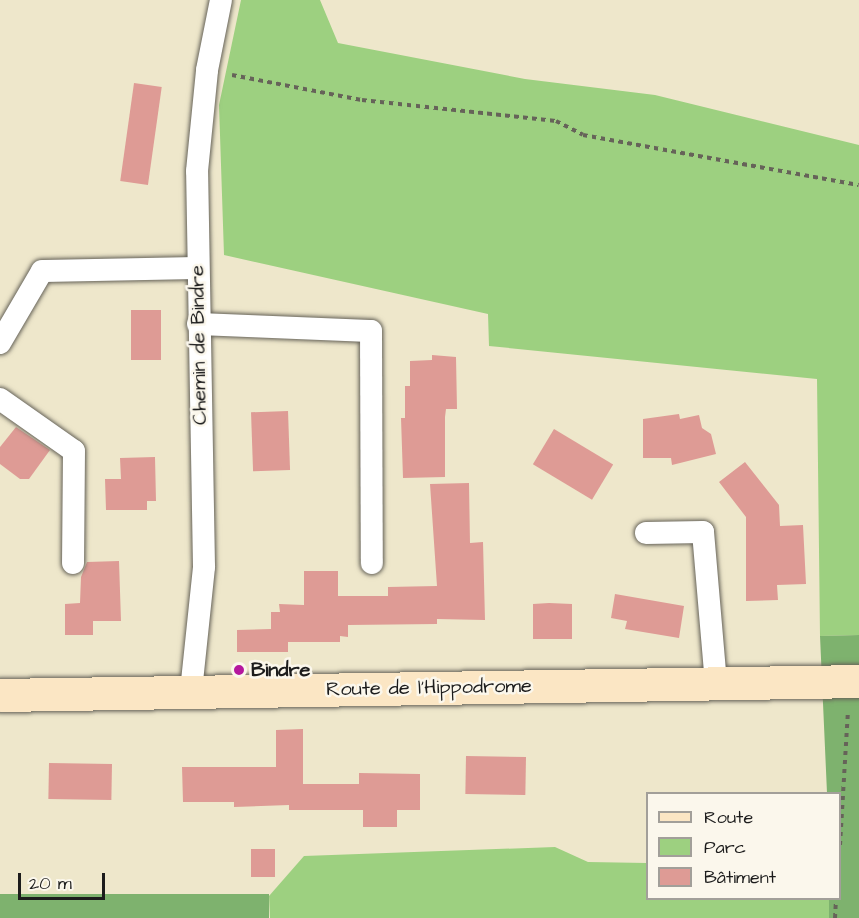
<!DOCTYPE html>
<html>
<head>
<meta charset="utf-8">
<style>
  body { margin:0 }
  #map { position:relative; width:859px; height:918px; overflow:hidden; background:#eee7cb; font-family:"Architects Daughter",sans-serif }
  div>[style] { position:absolute }
  .green>* { inset:0; background:#9dd080 }
  .forest>* { inset:0; background:#7eb26e; transform-origin:0 0 }
  .building>* { inset:0; background:#de9b95; transform-origin:0 0 }
  .path>* { height:4px; margin-top:-2px; transform-origin:0; background:repeating-linear-gradient(90deg,#666359 0 4.5px,transparent 0 9px) }
  .roads { filter:drop-shadow(0 0 2px #666359) drop-shadow(0 0 2px #666359) }
  .street>* { height:22px; margin:-11px; padding:0 11px; transform-origin:11px; border-radius:11px; background:#fff }
  .secondary>* { height:33px; margin:-16.5px; padding:0 16.5px; transform-origin:16.5px; border-radius:16.5px; background:#fbe6c4 }
  .dots>* { width:16px; height:16px; translate:-50% -50%; box-sizing:border-box; border:3px solid #fbf7ec; border-radius:50% }
  span { translate:-50% -50%; white-space:nowrap; text-align:center; line-height:1.15; -webkit-text-stroke:5px #fbf7ec; paint-order:stroke }
  .street-label { font-size:20px; color:#1c1c1c }
  .poi-label { font-size:20px; color:#1c1c1c; font-weight:700 }
  .left { translate:0 -50%; text-align:left }
  .legend { position:absolute; left:646px; top:792px; width:195px; height:108px; box-sizing:border-box; background:#fbf7ec; border:2px solid #a29f99; margin:0; padding:8px 10px; list-style:none; font-size:18px; color:#1c1c1c }
  .legend li { display:flex; align-items:center; gap:12px; height:30px }
  .legend b { width:30px; border:2px solid #a29f99 }
  .scale { position:absolute; left:18px; top:873px; width:87px; height:27px; box-sizing:border-box; border:3px solid #1c1c1c; border-top:0; padding-left:8px; font-size:18px; line-height:21px; white-space:nowrap; color:#1c1c1c; -webkit-text-stroke:4px #fbf7ec; paint-order:stroke }
</style>
</head>
<body>
<div id="map">
  <div class="green">
    <i style="clip-path:polygon(241px 0,320px 0,338px 43px,525px 79px,655px 95px,859px 145px,859px 635px,820px 636px,817px 379px,489px 346px,488px 314px,224px 255px,219px 105px)"></i>
    <i style="clip-path:polygon(555px 847px,588px 862px,647px 863px,648px 898px,829px 899px,829px 918px,270px 918px,269px 896px,304px 856px)"></i>
  </div>
  <div class="forest">
    <i style="clip-path:polygon(859px 635px,859px 918px,829px 918px,829px 899px,840px 898px,840px 794px,827px 793px,820px 636px)"></i>
    <i style="left:0;top:894px;width:269px;height:24px"></i>
  </div>
  <div class="building">
    <i style="left:134px;top:83px;width:28px;height:99px;rotate:8deg"></i>
    <i style="left:131px;top:310px;width:30px;height:50px"></i>
    <i style="clip-path:polygon(432px 355px,456px 357px,457px 409px,446px 409px,445px 417px,445px 477px,403px 478px,401px 418px,405px 418px,405px 386px,410px 386px,410px 361px,432px 360px)"></i>
    <i style="left:288px;top:411px;width:59px;height:37px;rotate:88deg"></i>
    <i style="clip-path:polygon(679px 414px,680px 419px,699px 415px,702px 428px,711px 434px,716px 454px,672px 465px,671px 458px,643px 458px,643px 419px)"></i>
    <i style="clip-path:polygon(16px 427px,50px 450px,29px 479px,20px 479px,0 464px,0 447px)"></i>
    <i style="left:554px;top:429px;width:69px;height:41px;rotate:31deg"></i>
    <i style="clip-path:polygon(155px 457px,156px 501px,147px 501px,147px 510px,106px 510px,105px 479px,121px 479px,120px 458px)"></i>
    <i style="clip-path:polygon(745px 462px,779px 505px,780px 526px,803px 525px,806px 584px,777px 585px,778px 600px,746px 601px,746px 517px,719px 482px)"></i>
    <i style="clip-path:polygon(469px 483px,470px 543px,483px 542px,485px 620px,437px 619px,437px 624px,348px 625px,348px 637px,340px 636px,340px 642px,288px 642px,288px 652px,237px 652px,237px 630px,271px 629px,271px 612px,280px 612px,279px 604px,304px 605px,304px 571px,338px 571px,338px 596px,388px 596px,388px 587px,437px 586px,430px 484px)"></i>
    <i style="clip-path:polygon(119px 561px,121px 621px,93px 621px,93px 635px,65px 635px,65px 604px,80px 603px,81px 577px,87px 562px)"></i>
    <i style="clip-path:polygon(615px 594px,684px 606px,679px 638px,625px 629px,627px 621px,611px 618px)"></i>
    <i style="clip-path:polygon(549px 603px,572px 604px,572px 639px,533px 639px,533px 604px)"></i>
    <i style="clip-path:polygon(303px 729px,303px 784px,359px 784px,359px 773px,420px 774px,420px 810px,397px 810px,397px 827px,363px 827px,363px 810px,289px 810px,289px 805px,234px 807px,234px 802px,183px 802px,182px 767px,276px 767px,276px 730px)"></i>
    <i style="left:466px;top:756px;width:60px;height:38px;rotate:1deg"></i>
    <i style="left:49px;top:763px;width:63px;height:36px;rotate:1deg"></i>
    <i style="left:275px;top:849px;width:28px;height:24px;rotate:90deg"></i>
  </div>
  <div class="path">
    <i style="left:232px;top:75px;width:132px;rotate:10.9deg"></i>
    <i style="left:362px;top:100px;width:195px;rotate:6.2deg"></i>
    <i style="left:556px;top:121px;width:30px;rotate:27deg"></i>
    <i style="left:583px;top:135px;width:280px;rotate:10.3deg"></i>
    <i style="left:840px;top:845px;width:133px;rotate:-86.6deg"></i>
    <i style="left:835px;top:918px;width:20px;rotate:-87deg"></i>
  </div>
  <div class="roads">
    <div class="street">
      <i style="left:198px;top:324px;width:173px;rotate:2.3deg"></i>
      <i style="left:371px;top:331px;width:232px;rotate:89.8deg"></i>
      <i style="left:0;top:343px;width:83px;rotate:-59.7deg"></i>
      <i style="left:42px;top:271px;width:156px;rotate:-1.1deg"></i>
      <i style="left:0;top:399px;width:90px;rotate:35.1deg"></i>
      <i style="left:74px;top:451px;width:112px;rotate:90.5deg"></i>
      <i style="left:646px;top:533px;width:57px;rotate:-1deg"></i>
      <i style="left:703px;top:532px;width:152px;rotate:85.1deg"></i>
      <i style="left:191px;top:691px;width:125px;rotate:-84deg"></i>
      <i style="left:204px;top:567px;width:396px;rotate:-91deg"></i>
      <i style="left:197px;top:171px;width:101px;rotate:-84.3deg"></i>
      <i style="left:207px;top:70px;width:71px;rotate:-78.7deg"></i>
    </div>
    <div class="secondary">
      <i style="left:0;top:695px;width:859px;rotate:-0.93deg"></i>
    </div>
  </div>
  <div class="dots">
    <i style="left:239px;top:670px;background:#b5179e"></i>
  </div>
  <div class="street-label">
    <span style="left:199px;top:345px;rotate:-91deg">Chemin de Bindre</span>
    <span style="left:429px;top:688px;rotate:-1deg">Route de l'Hippodrome</span>
  </div>
  <div class="poi-label">
    <span class="left" style="left:251px;top:670px">Bindre</span>
  </div>
  <ul class="legend">
  <li><b style="height:8px;background:#fbe6c4"></b>Route</li>
  <li><b style="height:16px;background:#9dd080"></b>Parc</li>
  <li><b style="height:16px;background:#de9b95"></b>Bâtiment</li>
  </ul>
  <div class="scale">20 m</div>
</div>
</body>
</html>
